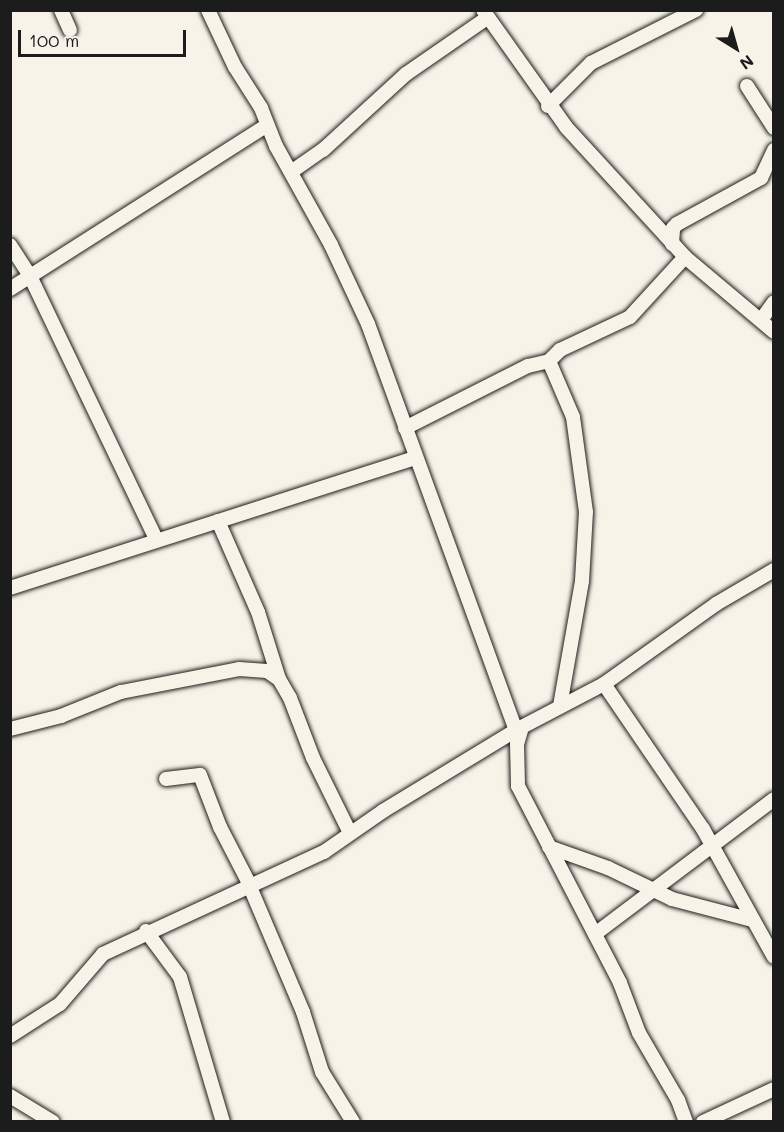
<!DOCTYPE html>
<html>
<head>
<meta charset="utf-8">
<style>
  body { margin:0 }
  #map { position:relative; width:784px; height:1132px; overflow:hidden; background:#f7f3e8; font-family:Mali,sans-serif }
  div>[style] { position:absolute }
  .roads { filter:drop-shadow(0 0 2px #1c1c1c) drop-shadow(0 0 2px #1c1c1c) }
  .street>* { height:14px; margin:-7px; padding:0 7px; transform-origin:7px; border-radius:7px; background:#f7f3e8 }
  span { translate:-50% -50%; white-space:nowrap; text-align:center; line-height:1.15; -webkit-text-stroke:5px #f7f3e8; paint-order:stroke }
  .frame { position:absolute; inset:0; border:12px solid #1c1c1c; pointer-events:none }
  .north { position:absolute; left:706px; top:18px; width:60px; height:60px; -webkit-text-stroke:4px #f7f3e8; paint-order:stroke; rotate:143deg; font-size:16px; font-weight:700; line-height:24px; text-align:center; color:#1c1c1c }
  .north::after { content:''; display:block; margin:auto; width:21px; height:27px; background:#1c1c1c; clip-path:polygon(50% 0,100% 100%,50% 72%,0 100%) }
  .scale { position:absolute; left:18px; top:30px; width:168px; height:27px; box-sizing:border-box; border:3px solid #1c1c1c; border-top:0; padding-left:8px; font-size:18px; line-height:21px; white-space:nowrap; color:#1c1c1c; -webkit-text-stroke:4px #f7f3e8; paint-order:stroke }
</style>
</head>
<body>
<div id="map">
  <div class="roads">
    <div class="street">
      <i style="left:61px;top:10px;width:22px;rotate:66deg"></i>
      <i style="left:208px;top:10px;width:63px;rotate:64.7deg"></i>
      <i style="left:235px;top:67px;width:49px;rotate:57.6deg"></i>
      <i style="left:261px;top:108px;width:41px;rotate:68.5deg"></i>
      <i style="left:276px;top:146px;width:113px;rotate:60.9deg"></i>
      <i style="left:331px;top:245px;width:87px;rotate:64.9deg"></i>
      <i style="left:368px;top:324px;width:432px;rotate:70deg"></i>
      <i style="left:483px;top:10px;width:143px;rotate:54.6deg"></i>
      <i style="left:566px;top:127px;width:176px;rotate:47.5deg"></i>
      <i style="left:685px;top:257px;width:116px;rotate:40.1deg"></i>
      <i style="left:747px;top:86px;width:50px;rotate:57.3deg"></i>
      <i style="left:548px;top:106px;width:61px;rotate:-45deg"></i>
      <i style="left:591px;top:63px;width:118px;rotate:-26.8deg"></i>
      <i style="left:291px;top:172px;width:39px;rotate:-35deg"></i>
      <i style="left:323px;top:150px;width:113px;rotate:-42.5deg"></i>
      <i style="left:406px;top:74px;width:98px;rotate:-34.7deg"></i>
      <i style="left:672px;top:244px;width:16px;rotate:-86deg"></i>
      <i style="left:673px;top:228px;width:6px;rotate:-45deg"></i>
      <i style="left:677px;top:224px;width:96px;rotate:-28.7deg"></i>
      <i style="left:761px;top:178px;width:31px;rotate:-65deg"></i>
      <i style="left:10px;top:245px;width:37px;rotate:57deg"></i>
      <i style="left:30px;top:276px;width:292px;rotate:64.4deg"></i>
      <i style="left:10px;top:289px;width:303px;rotate:-32.5deg"></i>
      <i style="left:761px;top:320px;width:22px;rotate:-54deg"></i>
      <i style="left:405px;top:428px;width:138px;rotate:-26.8deg"></i>
      <i style="left:528px;top:366px;width:22px;rotate:-13deg"></i>
      <i style="left:218px;top:521px;width:99px;rotate:66.3deg"></i>
      <i style="left:258px;top:612px;width:70px;rotate:72.6deg"></i>
      <i style="left:10px;top:588px;width:424px;rotate:-17.8deg"></i>
      <i style="left:604px;top:684px;width:176px;rotate:55.7deg"></i>
      <i style="left:703px;top:829px;width:146px;rotate:61deg"></i>
      <i style="left:560px;top:706px;width:127px;rotate:-80deg"></i>
      <i style="left:582px;top:581px;width:69px;rotate:-86.7deg"></i>
      <i style="left:586px;top:512px;width:96px;rotate:-97.8deg"></i>
      <i style="left:573px;top:417px;width:61px;rotate:-113.2deg"></i>
      <i style="left:549px;top:361px;width:16px;rotate:-45deg"></i>
      <i style="left:560px;top:350px;width:77px;rotate:-25.2deg"></i>
      <i style="left:630px;top:317px;width:81px;rotate:-47.5deg"></i>
      <i style="left:522px;top:727px;width:18px;rotate:106deg"></i>
      <i style="left:517px;top:744px;width:42px;rotate:88.6deg"></i>
      <i style="left:518px;top:786px;width:222px;rotate:62.6deg"></i>
      <i style="left:620px;top:983px;width:53px;rotate:69.2deg"></i>
      <i style="left:639px;top:1033px;width:78px;rotate:59.8deg"></i>
      <i style="left:678px;top:1100px;width:23px;rotate:70deg"></i>
      <i style="left:10px;top:729px;width:53px;rotate:-14.3deg"></i>
      <i style="left:61px;top:716px;width:65px;rotate:-21.8deg"></i>
      <i style="left:121px;top:692px;width:120px;rotate:-11deg"></i>
      <i style="left:239px;top:669px;width:28px;rotate:4deg"></i>
      <i style="left:267px;top:671px;width:14px;rotate:34deg"></i>
      <i style="left:279px;top:679px;width:22px;rotate:60deg"></i>
      <i style="left:290px;top:698px;width:64px;rotate:69deg"></i>
      <i style="left:313px;top:758px;width:84px;rotate:63.7deg"></i>
      <i style="left:166px;top:779px;width:34px;rotate:-7deg"></i>
      <i style="left:200px;top:775px;width:56px;rotate:69deg"></i>
      <i style="left:220px;top:827px;width:68px;rotate:62.7deg"></i>
      <i style="left:549px;top:847px;width:63px;rotate:19.6deg"></i>
      <i style="left:608px;top:868px;width:71px;rotate:25.8deg"></i>
      <i style="left:672px;top:899px;width:83px;rotate:14.7deg"></i>
      <i style="left:250px;top:887px;width:136px;rotate:67deg"></i>
      <i style="left:303px;top:1012px;width:63px;rotate:72.4deg"></i>
      <i style="left:322px;top:1072px;width:59px;rotate:58.2deg"></i>
      <i style="left:146px;top:931px;width:57px;rotate:53.5deg"></i>
      <i style="left:180px;top:977px;width:151px;rotate:73.5deg"></i>
      <i style="left:595px;top:934px;width:224px;rotate:-37deg"></i>
      <i style="left:10px;top:1036px;width:59px;rotate:-32.6deg"></i>
      <i style="left:60px;top:1004px;width:66px;rotate:-49.3deg"></i>
      <i style="left:103px;top:954px;width:243px;rotate:-24.8deg"></i>
      <i style="left:324px;top:852px;width:72px;rotate:-34.8deg"></i>
      <i style="left:383px;top:811px;width:156px;rotate:-31.3deg"></i>
      <i style="left:516px;top:730px;width:99px;rotate:-27.6deg"></i>
      <i style="left:604px;top:684px;width:138px;rotate:-35.5deg"></i>
      <i style="left:716px;top:604px;width:67px;rotate:-30.4deg"></i>
      <i style="left:10px;top:1096px;width:50px;rotate:31.2deg"></i>
      <i style="left:703px;top:1122px;width:78px;rotate:-24.9deg"></i>
    </div>
  </div>
  <div class="frame"></div>
  <div class="north">N</div>
  <div class="scale">100 m</div>
</div>
</body>
</html>
